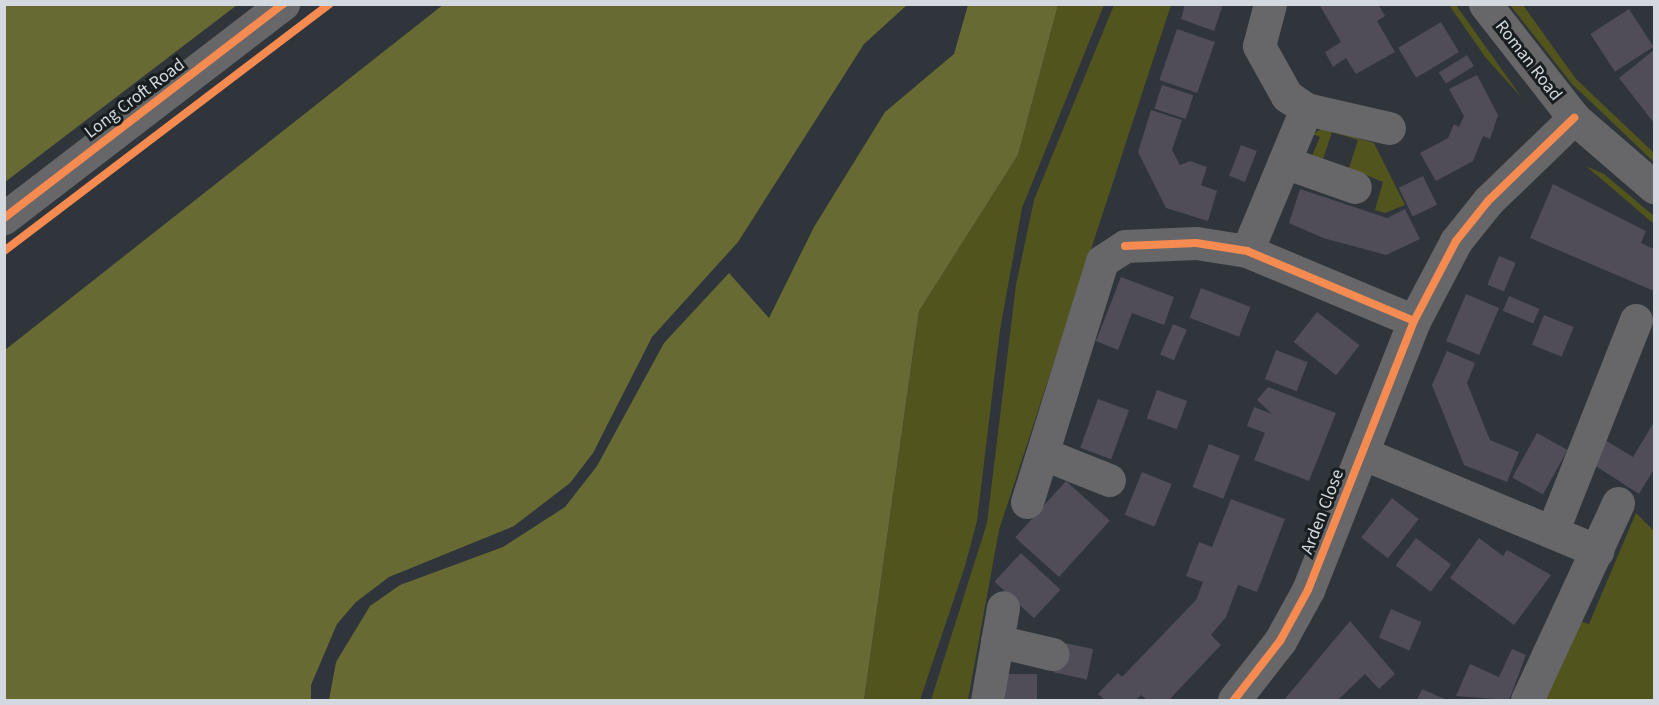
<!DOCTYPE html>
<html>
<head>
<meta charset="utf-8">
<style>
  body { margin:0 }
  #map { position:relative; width:1659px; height:705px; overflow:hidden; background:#2f353a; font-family:"Source Sans 3",sans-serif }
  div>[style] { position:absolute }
  .green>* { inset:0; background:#52541e }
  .forest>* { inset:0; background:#676b33 }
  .building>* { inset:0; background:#504c58; transform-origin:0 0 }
  .minor>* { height:33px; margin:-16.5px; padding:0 16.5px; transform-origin:16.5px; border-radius:16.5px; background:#676769 }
  .cycleway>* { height:8px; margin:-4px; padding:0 4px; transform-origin:4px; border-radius:4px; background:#f68b52 }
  span { translate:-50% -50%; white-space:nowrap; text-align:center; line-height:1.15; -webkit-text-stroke:6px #181d20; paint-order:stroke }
  .street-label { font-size:18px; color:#d3d9df }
  .frame { position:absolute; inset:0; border:6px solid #d3d9df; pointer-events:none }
</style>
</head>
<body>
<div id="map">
  <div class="green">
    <i style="clip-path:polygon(1058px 5px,1104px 5px,1022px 208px,1000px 330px,977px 521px,965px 566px,920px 700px,864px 700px,919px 311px,1018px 155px)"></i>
    <i style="clip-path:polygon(1114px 5px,1171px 5px,999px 530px,968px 700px,931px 700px,987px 523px,1016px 285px,1034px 200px)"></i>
    <i style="clip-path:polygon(1449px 5px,1456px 5px,1522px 98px,1486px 58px)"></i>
    <i style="clip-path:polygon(1510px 5px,1523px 5px,1576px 79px,1654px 153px,1654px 162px,1572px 84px)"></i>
    <i style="clip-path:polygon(1323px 128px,1374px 143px,1405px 205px,1385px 213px,1375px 210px,1383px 182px,1349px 168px,1358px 140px,1332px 132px,1323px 159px,1312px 156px,1320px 137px,1313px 134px)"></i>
    <i style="clip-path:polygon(1586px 166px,1604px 174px,1654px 216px,1654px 224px)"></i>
    <i style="clip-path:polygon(1636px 513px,1654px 531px,1654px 700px,1542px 700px,1579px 621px,1589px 624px)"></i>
  </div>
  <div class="forest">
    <i style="clip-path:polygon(5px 4px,237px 4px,237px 5px,5px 182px)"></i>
    <i style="clip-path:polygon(444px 4px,907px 5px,864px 44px,738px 242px,652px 337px,593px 453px,570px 483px,514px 526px,389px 577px,356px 602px,337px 624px,311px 685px,311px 700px,5px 700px,5px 350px)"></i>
    <i style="clip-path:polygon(968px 5px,1058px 5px,1018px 155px,919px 311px,864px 700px,329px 700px,336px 662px,370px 606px,400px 585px,503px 547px,565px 507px,597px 466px,664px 343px,729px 273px,769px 318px,814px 227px,885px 112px,954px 54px)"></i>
  </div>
  <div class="building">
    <i style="clip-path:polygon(1185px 4px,1223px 4px,1214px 31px,1181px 19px)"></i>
    <i style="clip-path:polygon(1319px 4px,1378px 4px,1385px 16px,1377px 21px,1395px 52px,1356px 74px,1346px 58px,1333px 67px,1325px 52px,1341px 42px)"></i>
    <i style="left:1629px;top:9px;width:45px;height:46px;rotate:57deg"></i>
    <i style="left:1441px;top:22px;width:35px;height:50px;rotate:59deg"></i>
    <i style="left:1177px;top:29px;width:40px;height:54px;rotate:19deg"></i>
    <i style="clip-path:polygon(1654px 50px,1654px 123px,1619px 78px)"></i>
    <i style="left:1467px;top:55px;width:13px;height:33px;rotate:58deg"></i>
    <i style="clip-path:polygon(1477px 75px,1498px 115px,1490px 139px,1483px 136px,1473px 161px,1436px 181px,1420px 153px,1448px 138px,1454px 124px,1459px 127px,1464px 116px,1449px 89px)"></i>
    <i style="left:1162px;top:85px;width:33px;height:25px;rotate:18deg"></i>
    <i style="clip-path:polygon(1151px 110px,1182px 120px,1172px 150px,1180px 165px,1190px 161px,1207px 167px,1201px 185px,1217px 191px,1208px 221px,1166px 208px,1138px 152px)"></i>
    <i style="left:1241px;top:145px;width:17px;height:33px;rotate:21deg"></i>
    <i style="left:1423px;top:176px;width:32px;height:27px;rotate:64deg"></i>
    <i style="clip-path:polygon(1553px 184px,1646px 231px,1641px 243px,1654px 249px,1654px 291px,1530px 238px)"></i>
    <i style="clip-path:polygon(1300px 189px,1387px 218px,1405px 209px,1420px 239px,1386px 255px,1323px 238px,1289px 223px)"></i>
    <i style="left:1499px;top:256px;width:18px;height:31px;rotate:22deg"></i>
    <i style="clip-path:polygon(1121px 277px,1174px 297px,1164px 325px,1132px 313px,1118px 350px,1096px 341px)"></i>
    <i style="left:1201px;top:288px;width:53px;height:32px;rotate:21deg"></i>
    <i style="left:1466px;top:294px;width:36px;height:51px;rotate:23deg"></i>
    <i style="left:1509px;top:296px;width:33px;height:16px;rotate:23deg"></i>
    <i style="left:1317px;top:312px;width:54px;height:38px;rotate:38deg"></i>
    <i style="left:1544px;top:315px;width:32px;height:32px;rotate:22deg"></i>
    <i style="left:1173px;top:324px;width:15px;height:33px;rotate:23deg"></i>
    <i style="left:1276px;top:350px;width:34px;height:31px;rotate:21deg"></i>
    <i style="clip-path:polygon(1447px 351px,1475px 363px,1467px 383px,1490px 440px,1519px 452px,1507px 482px,1464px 465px,1432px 385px)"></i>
    <i style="clip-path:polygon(1268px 387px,1336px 413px,1309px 481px,1254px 460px,1265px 433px,1247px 426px,1254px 407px,1272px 414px,1257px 400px)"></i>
    <i style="left:1157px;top:390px;width:32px;height:30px;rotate:20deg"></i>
    <i style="left:1098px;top:399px;width:33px;height:52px;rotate:20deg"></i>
    <i style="clip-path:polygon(1654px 422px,1654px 469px,1639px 494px,1591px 463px,1605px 440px,1633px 457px)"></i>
    <i style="left:1537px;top:433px;width:35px;height:51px;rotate:29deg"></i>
    <i style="left:1209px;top:444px;width:33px;height:46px;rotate:21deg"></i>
    <i style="left:1142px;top:472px;width:32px;height:46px;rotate:22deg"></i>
    <i style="left:1066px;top:481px;width:59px;height:76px;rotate:42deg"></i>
    <i style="left:1392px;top:498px;width:34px;height:50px;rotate:38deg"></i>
    <i style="clip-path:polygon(1231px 499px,1285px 519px,1257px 592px,1238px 585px,1226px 617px,1211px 635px,1221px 645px,1169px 700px,1147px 700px,1141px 695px,1136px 700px,1105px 700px,1098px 694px,1108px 683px,1118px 673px,1122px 677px,1196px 600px,1203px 582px,1186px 576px,1199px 542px,1212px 547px)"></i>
    <i style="left:1416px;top:538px;width:44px;height:34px;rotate:37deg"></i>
    <i style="clip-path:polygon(1479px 538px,1503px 556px,1507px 550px,1551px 575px,1514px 625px,1450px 578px)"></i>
    <i style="left:1021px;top:553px;width:54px;height:39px;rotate:43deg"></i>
    <i style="left:1391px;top:609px;width:33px;height:31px;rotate:23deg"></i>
    <i style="clip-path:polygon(1350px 621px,1395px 674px,1379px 689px,1365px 674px,1338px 700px,1284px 700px)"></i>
    <i style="left:1060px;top:642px;width:34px;height:31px;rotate:12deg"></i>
    <i style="clip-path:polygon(1512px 649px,1526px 655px,1509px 700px,1456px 696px,1470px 664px,1499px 677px)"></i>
    <i style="left:1037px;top:674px;width:26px;height:32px;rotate:90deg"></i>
    <i style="clip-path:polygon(1422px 689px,1447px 700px,1417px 700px)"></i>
  </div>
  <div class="minor">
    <i style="left:1270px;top:4px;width:43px;rotate:104.7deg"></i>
    <i style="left:1259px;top:46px;width:57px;rotate:60.8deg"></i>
    <i style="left:1287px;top:96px;width:23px;rotate:34deg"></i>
    <i style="left:1306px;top:109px;width:85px;rotate:12.9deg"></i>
    <i style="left:1485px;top:4px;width:145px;rotate:52deg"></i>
    <i style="left:1574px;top:118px;width:106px;rotate:40.8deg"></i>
    <i style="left:1284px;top:162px;width:75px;rotate:19.4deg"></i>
    <i style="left:4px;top:218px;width:352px;rotate:-37.5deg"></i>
    <i style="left:1247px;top:251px;width:154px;rotate:-67.4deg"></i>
    <i style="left:1362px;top:453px;width:255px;rotate:22.6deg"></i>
    <i style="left:1044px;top:454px;width:70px;rotate:21.8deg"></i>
    <i style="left:1027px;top:502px;width:252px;rotate:-72.7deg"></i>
    <i style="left:1102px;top:261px;width:27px;rotate:-33deg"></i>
    <i style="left:1125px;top:246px;width:71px;rotate:-2.4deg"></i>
    <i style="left:1196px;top:243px;width:52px;rotate:8.9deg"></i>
    <i style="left:1247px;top:251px;width:181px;rotate:22.7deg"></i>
    <i style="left:1552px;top:532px;width:228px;rotate:-68.4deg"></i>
    <i style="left:997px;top:641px;width:57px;rotate:13.3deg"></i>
    <i style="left:987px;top:700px;width:94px;rotate:-80.2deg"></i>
    <i style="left:1234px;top:700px;width:75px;rotate:-52.1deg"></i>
    <i style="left:1280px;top:641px;width:58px;rotate:-61.2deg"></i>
    <i style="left:1308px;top:590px;width:289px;rotate:-68.5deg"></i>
    <i style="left:1414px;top:321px;width:90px;rotate:-62.3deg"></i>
    <i style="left:1456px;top:241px;width:51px;rotate:-51.3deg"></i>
    <i style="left:1488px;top:201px;width:120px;rotate:-44deg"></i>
    <i style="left:1527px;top:700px;width:217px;rotate:-65.2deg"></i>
  </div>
  <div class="cycleway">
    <i style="left:4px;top:218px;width:352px;rotate:-37.5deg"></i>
    <i style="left:1125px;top:246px;width:71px;rotate:-2.4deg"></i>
    <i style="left:1196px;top:243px;width:52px;rotate:8.9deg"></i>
    <i style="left:1247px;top:251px;width:181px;rotate:22.7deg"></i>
    <i style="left:4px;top:251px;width:409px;rotate:-37.2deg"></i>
    <i style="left:1234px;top:700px;width:75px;rotate:-52.1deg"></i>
    <i style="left:1280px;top:641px;width:58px;rotate:-61.2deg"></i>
    <i style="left:1308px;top:590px;width:289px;rotate:-68.5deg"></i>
    <i style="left:1414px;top:321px;width:90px;rotate:-62.3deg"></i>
    <i style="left:1456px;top:241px;width:51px;rotate:-51.3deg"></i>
    <i style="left:1488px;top:201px;width:120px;rotate:-44deg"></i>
  </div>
  <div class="street-label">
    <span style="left:1528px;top:61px;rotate:52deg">Roman Road</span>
    <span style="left:135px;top:99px;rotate:-37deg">Long Croft Road</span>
    <span style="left:1323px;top:512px;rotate:-69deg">Arden Close</span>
  </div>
  <div class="frame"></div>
</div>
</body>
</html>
